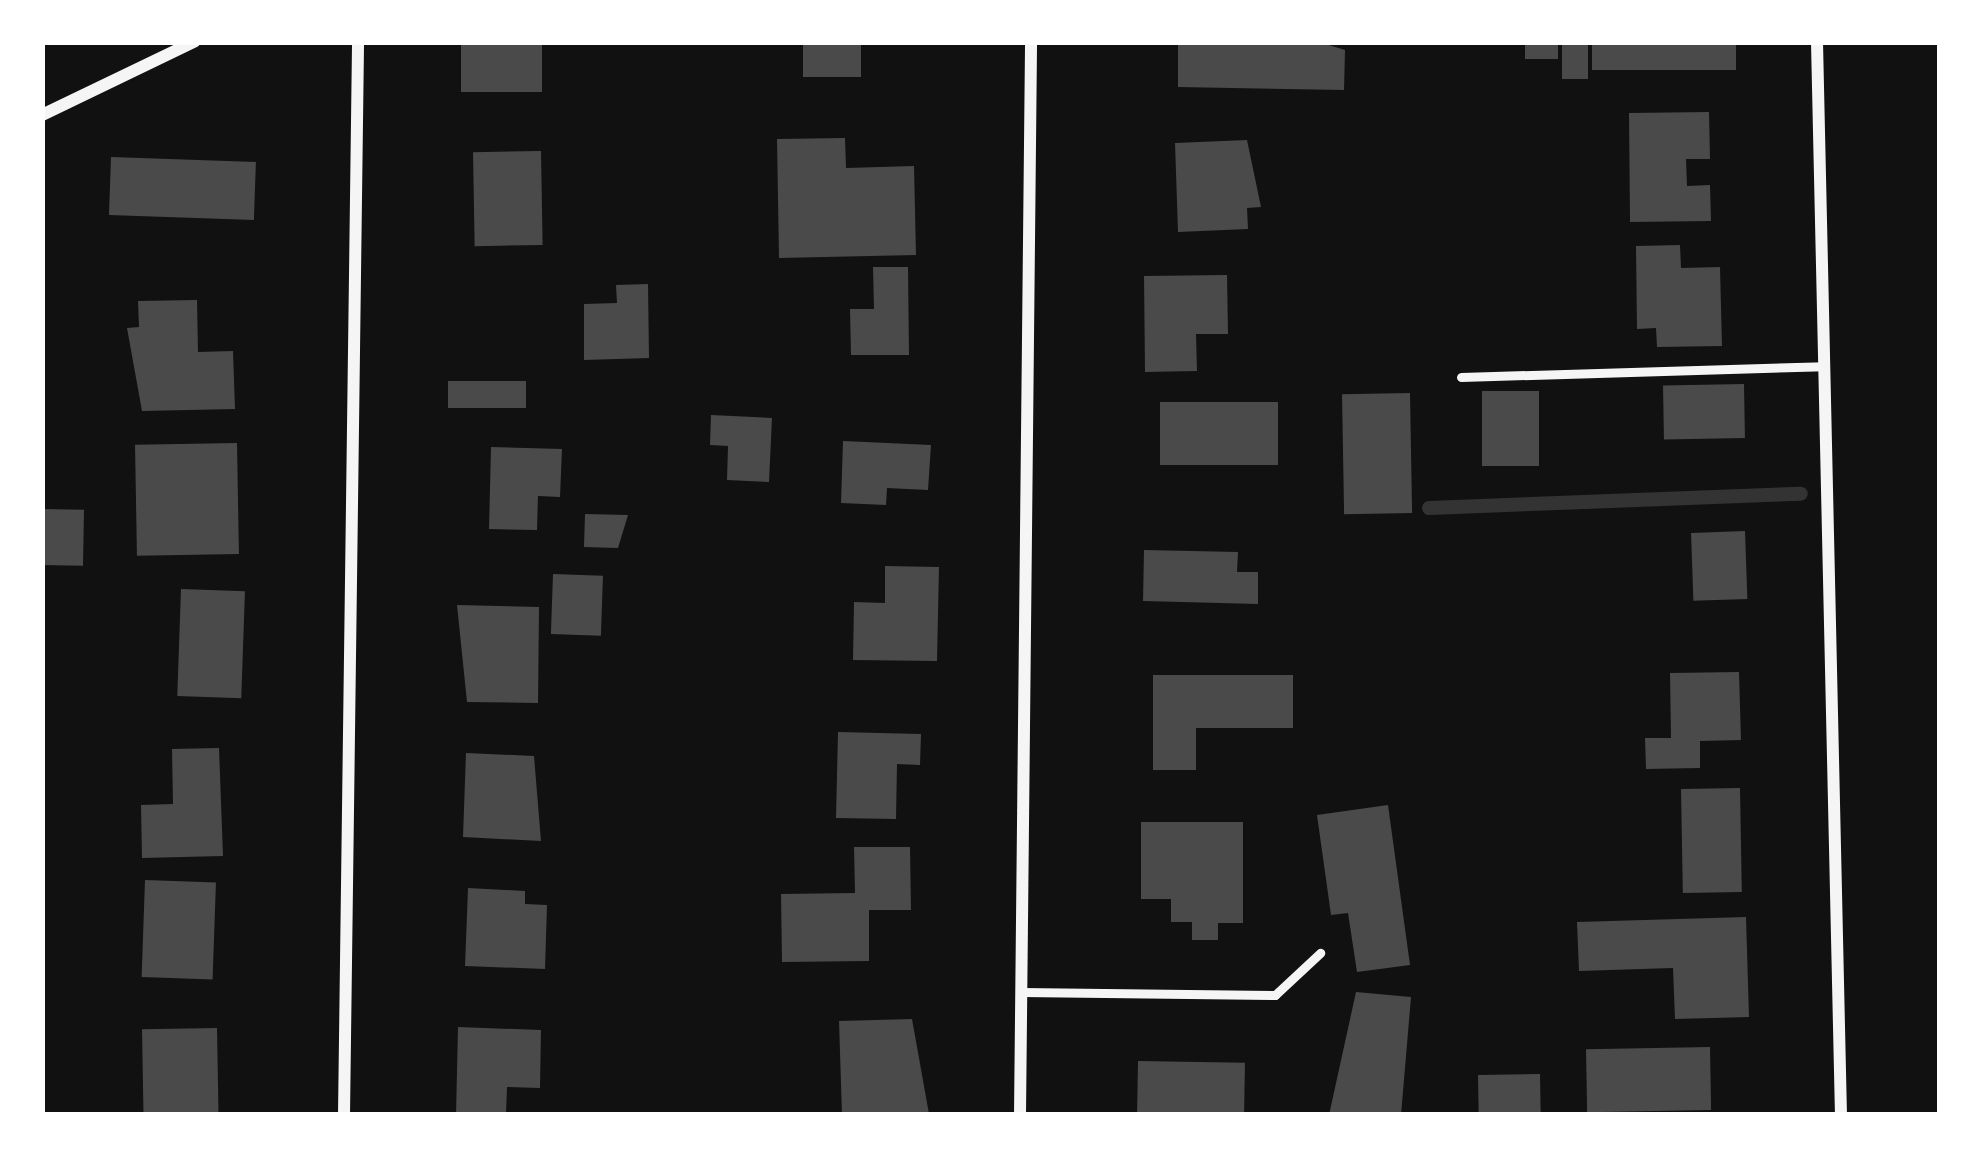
<!DOCTYPE html>
<html>
<head>
<meta charset="utf-8">
<style>
  body { margin:0 }
  #map { position:relative; width:1982px; height:1157px; overflow:hidden; background:#111; font-family:"IBM Plex Serif",serif }
  div>[style] { position:absolute }
  .stream>* { height:14px; margin:-7px; padding:0 7px; transform-origin:7px; border-radius:7px; background:#333 }
  .building>* { inset:0; background:#4a4a4a; transform-origin:0 0 }
  .service>* { height:9px; margin:-4.5px; padding:0 4.5px; transform-origin:4.5px; border-radius:4.5px; background:#f5f5f5 }
  .minor>* { height:12px; margin:-6px; padding:0 6px; transform-origin:6px; border-radius:6px; background:#f5f5f5 }
  span { translate:-50% -50%; white-space:nowrap; text-align:center; line-height:1.15; -webkit-text-stroke:12px #fff; paint-order:stroke }
  .frame { position:absolute; inset:0; border:45px solid #fff; pointer-events:none }
</style>
</head>
<body>
<div id="map">
  <div class="stream">
    <i style="left:1429px;top:508px;width:372px;rotate:-2.2deg"></i>
  </div>
  <div class="building">
    <i style="left:461px;top:42px;width:81px;height:50px"></i>
    <i style="left:803px;top:42px;width:58px;height:35px"></i>
    <i style="clip-path:polygon(1178px 42px,1319px 42px,1345px 50px,1344px 90px,1178px 87px)"></i>
    <i style="left:1525px;top:42px;width:33px;height:17px"></i>
    <i style="left:1562px;top:42px;width:26px;height:37px"></i>
    <i style="left:1592px;top:42px;width:144px;height:28px"></i>
    <i style="clip-path:polygon(1709px 112px,1710px 159px,1686px 159px,1687px 186px,1710px 185px,1711px 221px,1630px 222px,1629px 113px)"></i>
    <i style="clip-path:polygon(845px 138px,846px 168px,914px 166px,916px 255px,779px 258px,777px 139px)"></i>
    <i style="clip-path:polygon(1247px 140px,1261px 207px,1247px 208px,1248px 229px,1178px 232px,1175px 143px)"></i>
    <i style="left:541px;top:151px;width:94px;height:68px;rotate:89deg"></i>
    <i style="left:111px;top:157px;width:145px;height:58px;rotate:2deg"></i>
    <i style="clip-path:polygon(1680px 245px,1681px 268px,1720px 267px,1722px 346px,1657px 347px,1656px 328px,1637px 329px,1636px 246px)"></i>
    <i style="clip-path:polygon(873px 267px,908px 267px,909px 355px,851px 355px,850px 309px,874px 309px)"></i>
    <i style="clip-path:polygon(1227px 275px,1228px 334px,1196px 334px,1197px 371px,1145px 372px,1144px 276px)"></i>
    <i style="clip-path:polygon(648px 284px,649px 358px,584px 360px,584px 304px,617px 303px,616px 285px)"></i>
    <i style="clip-path:polygon(197px 300px,198px 352px,233px 351px,235px 409px,142px 411px,127px 328px,139px 327px,138px 301px)"></i>
    <i style="left:526px;top:381px;width:27px;height:78px;rotate:90deg"></i>
    <i style="left:1744px;top:384px;width:54px;height:81px;rotate:89deg"></i>
    <i style="left:1482px;top:391px;width:57px;height:75px"></i>
    <i style="left:1410px;top:393px;width:120px;height:68px;rotate:89deg"></i>
    <i style="left:1160px;top:402px;width:118px;height:63px"></i>
    <i style="clip-path:polygon(711px 415px,772px 418px,769px 482px,727px 480px,728px 446px,710px 445px)"></i>
    <i style="clip-path:polygon(843px 441px,931px 445px,928px 490px,887px 488px,886px 505px,841px 503px)"></i>
    <i style="left:237px;top:443px;width:111px;height:102px;rotate:89deg"></i>
    <i style="clip-path:polygon(491px 447px,562px 449px,560px 497px,538px 496px,537px 530px,489px 529px)"></i>
    <i style="left:42px;top:509px;width:42px;height:56px;rotate:1deg"></i>
    <i style="clip-path:polygon(585px 514px,628px 515px,618px 548px,584px 547px)"></i>
    <i style="left:1745px;top:531px;width:68px;height:54px;rotate:88deg"></i>
    <i style="clip-path:polygon(1144px 550px,1238px 552px,1237px 572px,1258px 572px,1258px 604px,1143px 601px)"></i>
    <i style="clip-path:polygon(885px 566px,939px 567px,937px 661px,853px 660px,854px 602px,885px 603px)"></i>
    <i style="left:553px;top:574px;width:50px;height:60px;rotate:2deg"></i>
    <i style="left:181px;top:589px;width:64px;height:107px;rotate:2deg"></i>
    <i style="clip-path:polygon(457px 605px,539px 607px,538px 703px,467px 702px)"></i>
    <i style="clip-path:polygon(1739px 672px,1741px 740px,1700px 741px,1700px 768px,1646px 769px,1645px 738px,1671px 738px,1670px 673px)"></i>
    <i style="clip-path:polygon(1153px 675px,1293px 675px,1293px 728px,1196px 728px,1196px 770px,1153px 770px)"></i>
    <i style="clip-path:polygon(838px 732px,921px 734px,920px 765px,897px 764px,896px 819px,836px 818px)"></i>
    <i style="clip-path:polygon(219px 748px,223px 856px,142px 858px,141px 805px,173px 804px,172px 749px)"></i>
    <i style="clip-path:polygon(466px 753px,534px 756px,541px 841px,463px 837px)"></i>
    <i style="left:1740px;top:788px;width:104px;height:59px;rotate:89deg"></i>
    <i style="clip-path:polygon(1388px 805px,1410px 965px,1357px 972px,1348px 913px,1331px 915px,1317px 815px)"></i>
    <i style="clip-path:polygon(1141px 822px,1243px 822px,1243px 923px,1218px 923px,1218px 940px,1192px 940px,1192px 922px,1171px 922px,1171px 899px,1141px 899px)"></i>
    <i style="clip-path:polygon(854px 847px,910px 847px,911px 910px,869px 910px,869px 961px,782px 962px,781px 894px,855px 893px)"></i>
    <i style="left:145px;top:880px;width:71px;height:97px;rotate:2deg"></i>
    <i style="clip-path:polygon(468px 888px,525px 891px,525px 904px,547px 905px,545px 969px,465px 966px)"></i>
    <i style="clip-path:polygon(1746px 917px,1749px 1017px,1675px 1019px,1673px 968px,1579px 971px,1577px 922px)"></i>
    <i style="clip-path:polygon(1356px 992px,1411px 997px,1401px 1115px,1329px 1115px)"></i>
    <i style="clip-path:polygon(912px 1019px,929px 1114px,842px 1115px,839px 1021px)"></i>
    <i style="clip-path:polygon(458px 1027px,541px 1030px,540px 1088px,507px 1087px,506px 1115px,456px 1115px)"></i>
    <i style="left:217px;top:1028px;width:87px;height:75px;rotate:89deg"></i>
    <i style="left:1710px;top:1047px;width:63px;height:124px;rotate:89deg"></i>
    <i style="left:1138px;top:1061px;width:107px;height:54px;rotate:1deg"></i>
    <i style="left:1540px;top:1074px;width:41px;height:62px;rotate:89deg"></i>
  </div>
  <div class="service">
    <i style="left:1461px;top:377px;width:363px;rotate:-1.7deg"></i>
    <i style="left:1021px;top:992px;width:254px;rotate:0.7deg"></i>
    <i style="left:1275px;top:995px;width:62px;rotate:-43deg"></i>
  </div>
  <div class="minor">
    <i style="left:1817px;top:42px;width:1073px;rotate:88.72deg"></i>
    <i style="left:42px;top:115px;width:169px;rotate:-25.7deg"></i>
    <i style="left:344px;top:1115px;width:1073px;rotate:-89.25deg"></i>
    <i style="left:1020px;top:1115px;width:1073px;rotate:-89.41deg"></i>
  </div>
  <div class="frame"></div>
</div>
</body>
</html>
